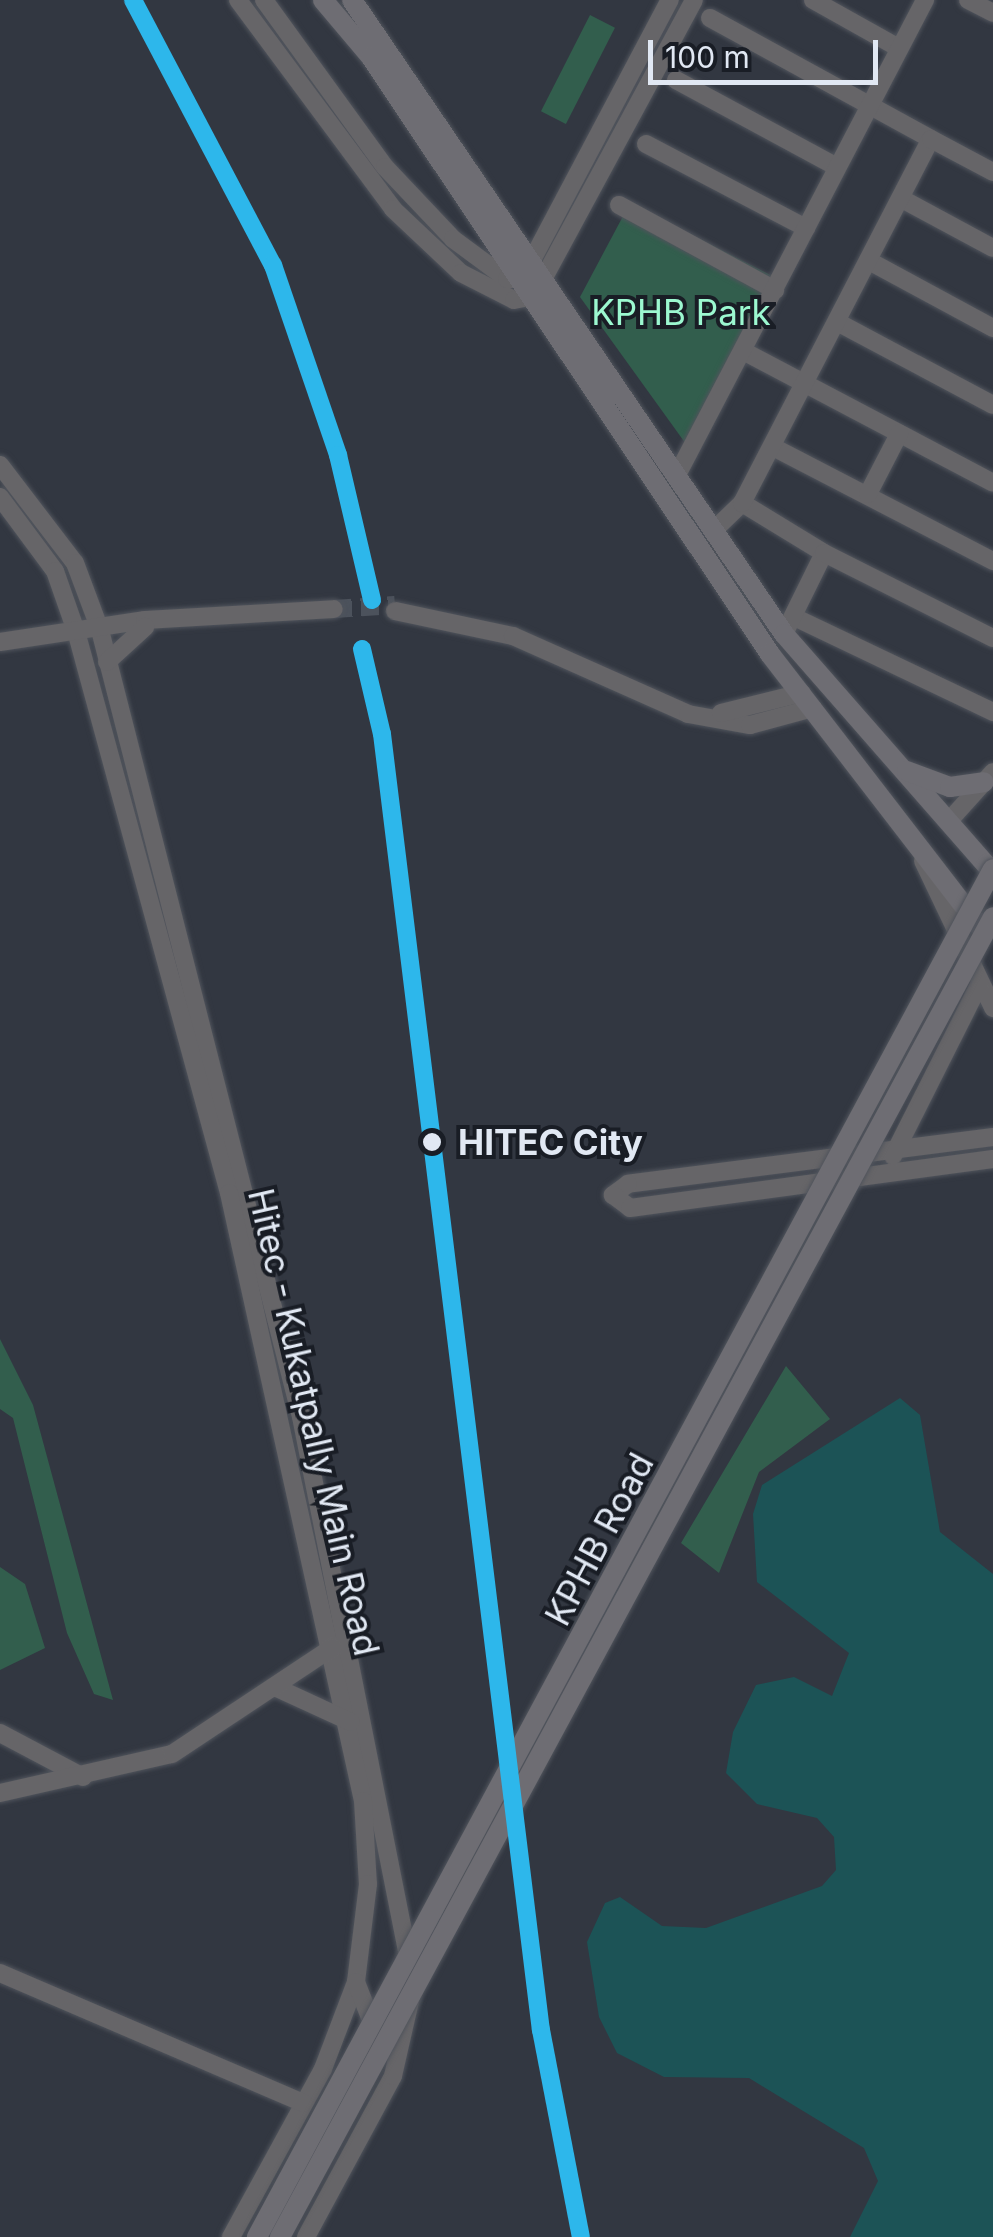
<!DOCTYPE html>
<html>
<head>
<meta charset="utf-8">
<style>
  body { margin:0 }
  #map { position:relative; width:993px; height:2237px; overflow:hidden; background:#323741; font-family:Inter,sans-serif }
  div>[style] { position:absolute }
  .green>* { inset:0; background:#325e4d; transform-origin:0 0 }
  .water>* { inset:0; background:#1c5356 }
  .minor-tunnel>* { height:18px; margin-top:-9px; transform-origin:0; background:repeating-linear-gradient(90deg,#4c525c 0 18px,transparent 0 27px) }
  .roads { filter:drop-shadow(0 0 2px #50545c) drop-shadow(0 0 2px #50545c) }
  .minor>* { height:18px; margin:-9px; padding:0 9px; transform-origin:9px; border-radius:9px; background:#666568 }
  .major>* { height:20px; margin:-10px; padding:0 10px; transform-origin:10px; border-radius:10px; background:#6e6d73 }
  .bridges { filter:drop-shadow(0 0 2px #50545c) drop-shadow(0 0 2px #50545c) }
  .major-bridge>* { height:20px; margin:-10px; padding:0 10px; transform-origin:10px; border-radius:10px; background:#6e6d73 }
  .rail-1>* { height:18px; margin:-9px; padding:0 9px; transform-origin:9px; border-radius:9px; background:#2db7eb }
  .dots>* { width:28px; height:28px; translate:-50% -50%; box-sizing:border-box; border:5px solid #191d25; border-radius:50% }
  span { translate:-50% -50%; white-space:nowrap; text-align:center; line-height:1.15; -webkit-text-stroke:8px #191d25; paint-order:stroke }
  .park-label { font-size:35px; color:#9cf8d0 }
  .stop-label { font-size:35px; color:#e1e8f3; font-weight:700 }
  .left { translate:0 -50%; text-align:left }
  .street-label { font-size:35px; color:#e1e8f3 }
  .scale { position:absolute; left:648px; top:40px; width:230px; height:45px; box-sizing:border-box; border:5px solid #e1e8f3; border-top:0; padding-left:12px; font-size:30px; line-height:35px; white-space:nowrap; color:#e1e8f3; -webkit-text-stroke:8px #191d25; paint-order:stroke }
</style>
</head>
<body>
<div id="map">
  <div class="green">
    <i style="left:590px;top:15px;width:28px;height:108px;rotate:27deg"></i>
    <i style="clip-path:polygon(630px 203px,776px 278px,691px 451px,580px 297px)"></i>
    <i style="clip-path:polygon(0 1339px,33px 1405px,113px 1700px,94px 1694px,67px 1633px,13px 1418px,0 1409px)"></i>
    <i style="clip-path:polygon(786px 1366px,830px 1419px,759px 1472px,719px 1573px,681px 1543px)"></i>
    <i style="clip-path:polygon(0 1567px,25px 1584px,45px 1648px,0 1670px)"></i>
  </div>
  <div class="water">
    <i style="clip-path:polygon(900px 1398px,920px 1415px,940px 1532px,993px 1574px,993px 2237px,850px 2237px,878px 2181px,864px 2148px,749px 2078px,664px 2077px,617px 2053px,599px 2017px,587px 1942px,605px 1903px,620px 1897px,662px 1926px,706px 1928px,822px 1886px,836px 1870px,834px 1837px,817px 1818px,757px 1804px,726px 1773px,733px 1732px,756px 1685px,794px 1677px,832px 1696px,849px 1653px,757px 1582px,753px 1514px,762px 1485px)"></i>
  </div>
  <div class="minor-tunnel">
    <i style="left:334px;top:609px;width:61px;rotate:-3.8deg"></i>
  </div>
  <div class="roads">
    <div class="minor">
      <i style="left:238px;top:0;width:260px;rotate:53.4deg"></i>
      <i style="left:393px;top:209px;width:93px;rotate:43.3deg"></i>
      <i style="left:461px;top:273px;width:59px;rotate:27deg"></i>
      <i style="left:514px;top:300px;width:20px;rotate:-11deg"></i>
      <i style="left:534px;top:296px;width:336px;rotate:-61.6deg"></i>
      <i style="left:264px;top:0;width:206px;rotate:54.1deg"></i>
      <i style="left:385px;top:167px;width:99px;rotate:46.6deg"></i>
      <i style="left:453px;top:239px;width:67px;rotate:36.5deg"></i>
      <i style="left:507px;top:279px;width:14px"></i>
      <i style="left:521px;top:279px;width:20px;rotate:-60deg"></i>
      <i style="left:531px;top:262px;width:297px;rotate:-62.1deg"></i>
      <i style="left:813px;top:0;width:98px;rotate:29.2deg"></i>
      <i style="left:968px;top:0;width:28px;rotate:27deg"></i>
      <i style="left:710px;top:18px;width:252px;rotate:28.7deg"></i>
      <i style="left:676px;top:80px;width:183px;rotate:28.4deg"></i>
      <i style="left:646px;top:144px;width:181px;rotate:27.7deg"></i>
      <i style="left:902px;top:199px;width:103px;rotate:28.3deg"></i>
      <i style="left:619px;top:205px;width:178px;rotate:28.6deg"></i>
      <i style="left:871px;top:262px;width:139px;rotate:28.4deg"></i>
      <i style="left:839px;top:323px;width:174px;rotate:28deg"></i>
      <i style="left:745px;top:352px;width:280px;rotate:27.8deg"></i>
      <i style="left:773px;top:447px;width:248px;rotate:27.4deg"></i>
      <i style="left:0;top:465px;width:123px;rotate:52.6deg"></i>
      <i style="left:75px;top:563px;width:72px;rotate:69.5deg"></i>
      <i style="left:100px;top:630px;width:812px;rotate:75.67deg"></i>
      <i style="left:301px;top:1417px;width:555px;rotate:78.77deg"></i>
      <i style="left:677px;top:475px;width:536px;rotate:-62.43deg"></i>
      <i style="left:868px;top:494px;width:68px;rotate:-62.7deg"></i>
      <i style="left:0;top:497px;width:92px;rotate:53.4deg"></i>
      <i style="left:55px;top:571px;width:64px;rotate:70.7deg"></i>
      <i style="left:76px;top:631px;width:582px;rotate:74.77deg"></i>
      <i style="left:229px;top:1193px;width:623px;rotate:77.57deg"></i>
      <i style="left:363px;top:1801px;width:83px;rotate:86.6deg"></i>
      <i style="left:368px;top:1884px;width:99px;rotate:97deg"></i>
      <i style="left:356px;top:1982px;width:93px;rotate:110.8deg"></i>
      <i style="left:323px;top:2069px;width:192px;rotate:118.7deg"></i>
      <i style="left:714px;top:530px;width:39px;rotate:-44deg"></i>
      <i style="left:824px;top:553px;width:96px;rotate:-148.6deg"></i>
      <i style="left:742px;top:503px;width:410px;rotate:-62.6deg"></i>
      <i style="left:931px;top:139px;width:70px;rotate:28deg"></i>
      <i style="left:395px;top:611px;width:121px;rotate:12deg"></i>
      <i style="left:513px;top:636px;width:192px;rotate:24deg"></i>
      <i style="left:688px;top:714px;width:63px;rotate:10.1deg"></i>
      <i style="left:750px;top:725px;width:65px;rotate:-15.1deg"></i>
      <i style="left:794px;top:617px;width:221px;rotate:25.5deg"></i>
      <i style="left:784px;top:634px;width:90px;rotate:-63.7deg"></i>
      <i style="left:824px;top:553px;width:189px;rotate:26.7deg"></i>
      <i style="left:0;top:642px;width:147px;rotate:-8.6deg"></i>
      <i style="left:145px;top:620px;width:189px;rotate:-3.3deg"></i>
      <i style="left:107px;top:662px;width:52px;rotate:-42.6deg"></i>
      <i style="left:721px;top:713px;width:83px;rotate:-13.9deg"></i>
      <i style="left:948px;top:822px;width:67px;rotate:-48deg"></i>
      <i style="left:923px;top:861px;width:163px;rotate:64.5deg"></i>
      <i style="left:993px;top:1137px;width:368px;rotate:172.7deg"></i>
      <i style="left:628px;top:1184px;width:19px;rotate:144deg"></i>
      <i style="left:613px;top:1195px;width:21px;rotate:37deg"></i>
      <i style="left:630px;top:1208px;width:366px;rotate:-7.7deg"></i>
      <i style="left:893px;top:1156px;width:194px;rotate:-63.3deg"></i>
      <i style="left:277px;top:1688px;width:81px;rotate:24.7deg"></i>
      <i style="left:0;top:1733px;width:94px;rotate:27.9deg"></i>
      <i style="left:0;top:1793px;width:176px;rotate:-12.8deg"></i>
      <i style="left:172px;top:1754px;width:193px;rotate:-33.6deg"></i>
      <i style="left:0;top:1973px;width:330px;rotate:23.2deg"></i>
      <i style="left:356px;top:1982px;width:55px;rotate:68.6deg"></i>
      <i style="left:306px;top:2237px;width:183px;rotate:-61.6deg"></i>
      <i style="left:393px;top:2076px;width:81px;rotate:-77.2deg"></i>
    </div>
    <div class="major">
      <i style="left:323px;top:0;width:75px;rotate:49.9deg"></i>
      <i style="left:371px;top:57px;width:718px;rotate:56.24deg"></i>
      <i style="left:770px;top:654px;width:344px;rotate:52.4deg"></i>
      <i style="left:352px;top:0;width:767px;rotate:55.73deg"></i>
      <i style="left:784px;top:634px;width:317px;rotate:48.8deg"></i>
      <i style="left:907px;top:771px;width:46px;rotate:20.4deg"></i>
      <i style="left:950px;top:787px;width:34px;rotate:-8deg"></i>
    </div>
  </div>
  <div class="bridges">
    <div class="major-bridge">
      <i style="left:257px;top:2237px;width:1553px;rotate:-61.72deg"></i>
      <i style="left:280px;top:2237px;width:1500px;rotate:-61.62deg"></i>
    </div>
  </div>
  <div class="rail-1">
    <i style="left:133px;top:0;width:300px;rotate:62.2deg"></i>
    <i style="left:273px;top:265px;width:201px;rotate:71.1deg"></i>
    <i style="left:338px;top:455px;width:149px;rotate:76.8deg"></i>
    <i style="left:362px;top:649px;width:87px;rotate:76.8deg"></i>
    <i style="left:382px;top:734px;width:1306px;rotate:83.01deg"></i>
    <i style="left:541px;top:2030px;width:211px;rotate:79.1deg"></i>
  </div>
  <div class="dots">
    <i style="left:432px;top:1142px;background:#e1e8f3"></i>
  </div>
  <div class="park-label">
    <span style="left:681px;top:312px">KPHB Park</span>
  </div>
  <div class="stop-label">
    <span class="left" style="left:458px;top:1142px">HITEC City</span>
  </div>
  <div class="street-label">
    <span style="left:314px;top:1422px;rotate:77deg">Hitec - Kukatpally Main Road</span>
    <span style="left:599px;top:1539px;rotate:-62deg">KPHB Road</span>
  </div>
  <div class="scale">100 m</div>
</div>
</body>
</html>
